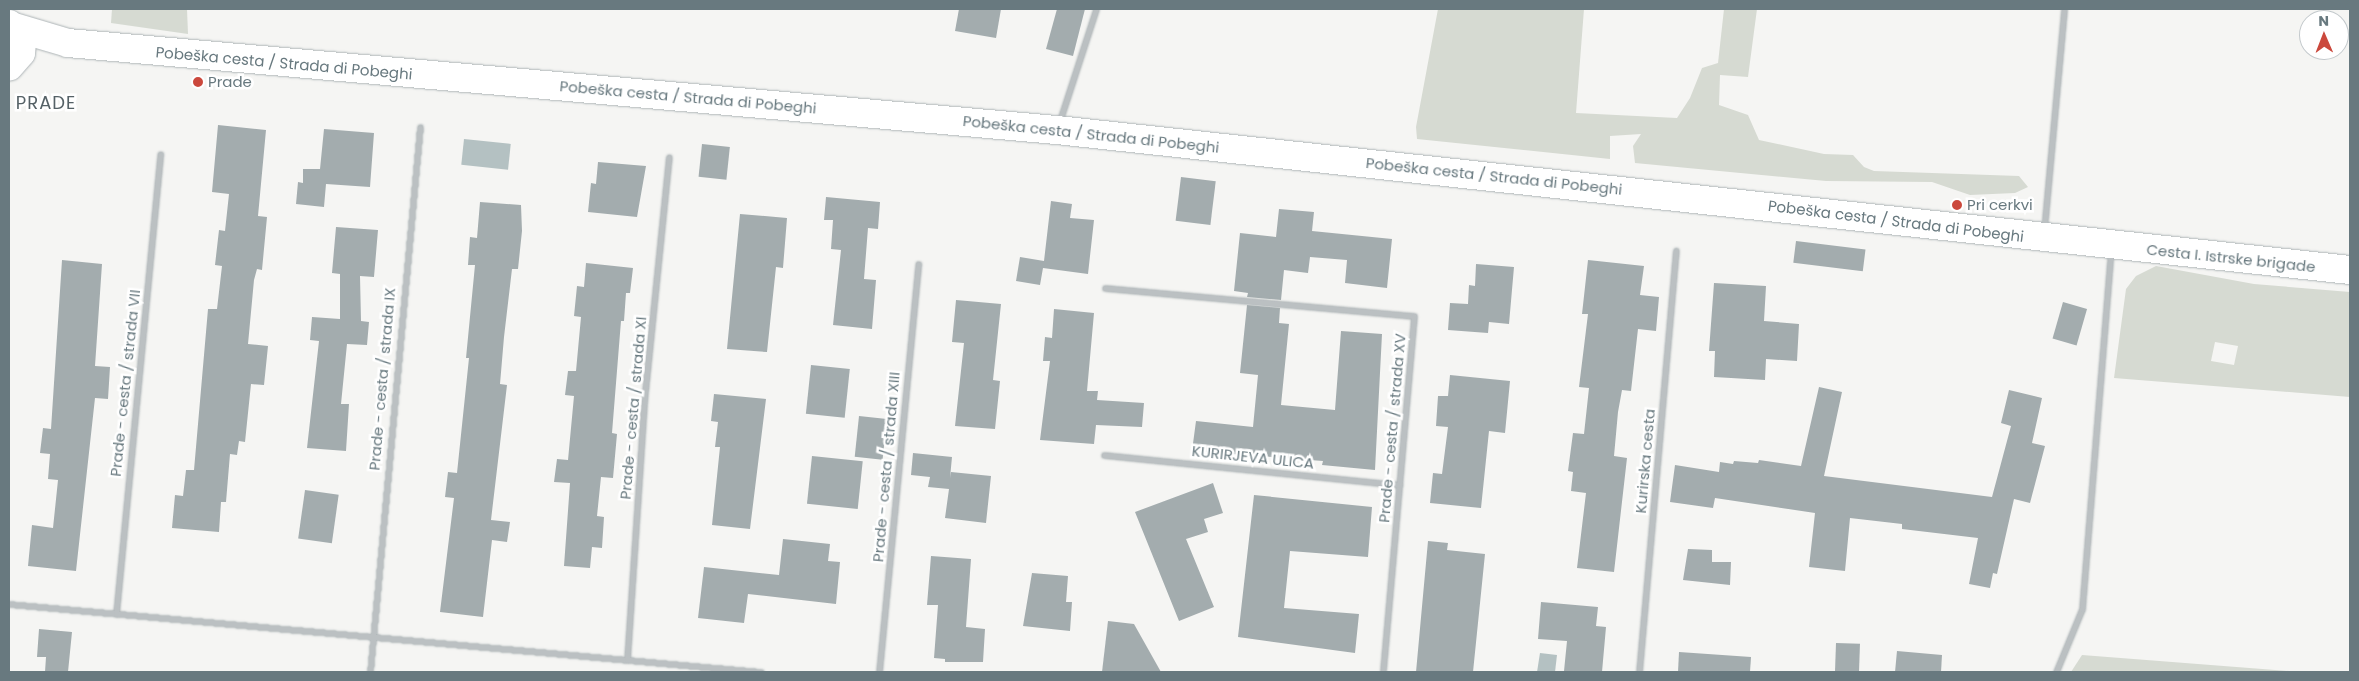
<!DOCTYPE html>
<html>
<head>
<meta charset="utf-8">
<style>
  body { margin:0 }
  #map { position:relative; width:2359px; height:681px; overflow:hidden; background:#f5f5f3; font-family:Poppins,sans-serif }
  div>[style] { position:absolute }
  .green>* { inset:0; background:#d6dad2 }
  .water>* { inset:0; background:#b4c1c2; transform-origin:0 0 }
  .building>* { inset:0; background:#a3acae; transform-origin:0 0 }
  .roads { filter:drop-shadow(0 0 1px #adb4b6) drop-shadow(0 0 1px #adb4b6) }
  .street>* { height:5px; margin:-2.5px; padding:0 2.5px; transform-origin:2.5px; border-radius:2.5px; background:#bbc0c2 }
  .secondary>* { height:28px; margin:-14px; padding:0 14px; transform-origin:14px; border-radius:14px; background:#fff }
  .dots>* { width:14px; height:14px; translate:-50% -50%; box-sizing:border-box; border:2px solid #fff; border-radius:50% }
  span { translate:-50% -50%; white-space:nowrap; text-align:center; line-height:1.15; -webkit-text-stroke:5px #fff; paint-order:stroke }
  .street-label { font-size:15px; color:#68797f }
  .poi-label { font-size:15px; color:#68797f }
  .left { translate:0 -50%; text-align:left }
  .quarter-label { font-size:18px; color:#556166; letter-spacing:1px }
  .frame { position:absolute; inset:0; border:10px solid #68797f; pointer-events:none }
  .north { position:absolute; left:2299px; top:10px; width:50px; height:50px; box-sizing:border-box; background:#fff; border:1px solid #c3c9cc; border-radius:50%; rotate:359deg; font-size:14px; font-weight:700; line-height:20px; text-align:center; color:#68797f }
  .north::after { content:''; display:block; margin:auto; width:18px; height:22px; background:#cb483c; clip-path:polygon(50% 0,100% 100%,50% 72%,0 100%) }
</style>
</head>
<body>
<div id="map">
  <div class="green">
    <i style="clip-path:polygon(112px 9px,187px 9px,188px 34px,111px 23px)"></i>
    <i style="clip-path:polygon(1438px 9px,1584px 9px,1576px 113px,1677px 118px,1690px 98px,1702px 68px,1718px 63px,1724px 9px,1757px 9px,1748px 77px,1720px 75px,1719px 105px,1748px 115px,1759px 140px,1824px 154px,1853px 155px,1864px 167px,1874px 171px,2019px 176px,2028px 187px,2015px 193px,1970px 195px,1932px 182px,1826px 181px,1635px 163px,1633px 146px,1641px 134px,1610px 136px,1610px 159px,1417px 139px,1416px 127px)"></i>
    <i style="clip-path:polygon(evenodd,2156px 266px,2254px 284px,2350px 292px,2350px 397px,2114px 378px,2126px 289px,2136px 276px,2156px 266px,2215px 342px,2238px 346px,2234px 365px,2211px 361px,2215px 342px)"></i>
    <i style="clip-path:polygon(2082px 655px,2302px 672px,2071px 672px)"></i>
  </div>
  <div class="water">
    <i style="left:464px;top:139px;width:47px;height:26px;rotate:6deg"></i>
    <i style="clip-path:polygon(1540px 653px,1557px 655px,1555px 672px,1537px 672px)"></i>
  </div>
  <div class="building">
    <i style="clip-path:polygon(959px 9px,1001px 9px,996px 38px,955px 31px)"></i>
    <i style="clip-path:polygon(1057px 9px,1085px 9px,1073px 56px,1046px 49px)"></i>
    <i style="clip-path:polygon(218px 125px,266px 130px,258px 216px,267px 217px,262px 270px,257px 269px,254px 280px,248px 344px,268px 346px,264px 385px,251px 384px,245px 442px,239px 441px,237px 455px,230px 454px,226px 502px,221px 502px,219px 532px,172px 528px,175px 495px,183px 496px,186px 470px,194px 470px,208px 309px,217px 309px,222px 266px,215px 265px,219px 230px,225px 231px,229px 194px,212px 192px)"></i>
    <i style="clip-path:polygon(324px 129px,374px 133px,370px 187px,326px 184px,324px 207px,296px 204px,298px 182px,303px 183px,303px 169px,320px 169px)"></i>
    <i style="left:702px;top:144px;width:28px;height:33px;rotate:6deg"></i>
    <i style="clip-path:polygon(598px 162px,646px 166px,637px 217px,588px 212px,591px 183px,596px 184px)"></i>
    <i style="left:1181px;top:177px;width:35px;height:44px;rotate:7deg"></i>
    <i style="clip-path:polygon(826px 197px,880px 202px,878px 229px,868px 228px,864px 279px,876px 280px,872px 329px,833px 325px,841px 250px,831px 249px,833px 220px,824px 220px)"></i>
    <i style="clip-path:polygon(1051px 201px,1072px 204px,1070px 218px,1094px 220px,1088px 274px,1043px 268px,1040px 285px,1016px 281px,1020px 257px,1044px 261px)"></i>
    <i style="clip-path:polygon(480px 202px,521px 205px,522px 231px,518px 269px,512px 269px,504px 337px,500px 384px,507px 385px,491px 520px,510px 522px,507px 542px,492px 540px,483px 617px,440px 612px,454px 498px,445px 497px,448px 472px,457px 473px,469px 358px,466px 358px,475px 265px,468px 265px,470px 237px,477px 238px)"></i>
    <i style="clip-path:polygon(1279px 209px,1314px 212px,1312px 231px,1392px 239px,1387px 288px,1345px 283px,1347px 260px,1310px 257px,1308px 273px,1284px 270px,1281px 300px,1247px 297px,1248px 293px,1234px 291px,1240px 233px,1276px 237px)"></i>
    <i style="clip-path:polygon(740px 214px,787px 218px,783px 268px,776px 267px,767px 352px,727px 349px)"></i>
    <i style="clip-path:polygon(336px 227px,378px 230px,374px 277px,360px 276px,361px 321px,369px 322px,367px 345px,347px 344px,341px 404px,349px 404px,346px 451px,307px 448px,319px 341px,310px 340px,312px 317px,340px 319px,340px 274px,332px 273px)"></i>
    <i style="left:1796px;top:241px;width:70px;height:22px;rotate:7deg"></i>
    <i style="clip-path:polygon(62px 260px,102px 264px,95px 366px,110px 367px,108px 399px,95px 398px,76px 571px,28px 566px,32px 525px,53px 528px,58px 480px,48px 479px,50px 454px,40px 453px,43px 428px,51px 429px)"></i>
    <i style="clip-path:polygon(1588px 260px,1644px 266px,1640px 295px,1659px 297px,1656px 331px,1638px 329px,1631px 391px,1622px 390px,1618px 412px,1614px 456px,1627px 458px,1614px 572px,1577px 568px,1586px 493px,1571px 491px,1573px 472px,1568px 471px,1573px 433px,1584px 434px,1589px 388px,1579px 387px,1588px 314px,1582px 314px)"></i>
    <i style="clip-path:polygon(586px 263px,633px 268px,630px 293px,626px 293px,624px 321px,621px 321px,612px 433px,617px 434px,613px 478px,601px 477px,597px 516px,604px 517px,602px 548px,592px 547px,590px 568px,564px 566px,570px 483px,554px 482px,557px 459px,568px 460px,574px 396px,565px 395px,568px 371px,576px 371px,581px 317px,574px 316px,577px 286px,584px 287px)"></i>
    <i style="clip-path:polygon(1476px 264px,1514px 267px,1509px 324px,1489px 322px,1488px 333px,1448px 330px,1450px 303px,1468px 304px,1469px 285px,1475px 286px)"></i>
    <i style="clip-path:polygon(1714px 283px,1766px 286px,1764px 321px,1799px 324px,1797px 361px,1766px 359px,1765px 380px,1714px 377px,1715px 351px,1709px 351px)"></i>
    <i style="clip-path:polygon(956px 300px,1001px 304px,993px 380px,1000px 381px,995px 429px,955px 426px,964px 343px,952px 342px)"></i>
    <i style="left:2063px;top:302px;width:25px;height:38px;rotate:16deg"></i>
    <i style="clip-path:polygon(1247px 305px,1280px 308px,1279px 323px,1289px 324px,1281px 405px,1335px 410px,1341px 331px,1382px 334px,1375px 470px,1322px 465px,1323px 461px,1192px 451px,1196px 421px,1253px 427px,1258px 375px,1240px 373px)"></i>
    <i style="clip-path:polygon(1054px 309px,1094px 313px,1087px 391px,1098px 391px,1097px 400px,1144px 403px,1142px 427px,1096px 425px,1094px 444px,1040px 440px,1050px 361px,1043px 361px,1045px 337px,1052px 338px)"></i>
    <i style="left:811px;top:365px;width:39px;height:49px;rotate:6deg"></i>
    <i style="clip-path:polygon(1450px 375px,1510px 381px,1505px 433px,1489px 431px,1481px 508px,1430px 503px,1433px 473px,1442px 474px,1448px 427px,1436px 426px,1438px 396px,1448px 396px)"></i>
    <i style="clip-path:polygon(1819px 387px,1842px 392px,1824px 476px,1992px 497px,2011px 426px,2001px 423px,2009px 390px,2042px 398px,2032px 443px,2045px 446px,2030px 503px,2014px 499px,1997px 574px,1993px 573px,1990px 588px,1969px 584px,1978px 538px,1902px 529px,1902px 524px,1850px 518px,1845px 571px,1809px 567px,1815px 513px,1715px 498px,1713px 508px,1670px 502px,1675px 465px,1719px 472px,1720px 462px,1733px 464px,1734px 461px,1758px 463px,1759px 460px,1801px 466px)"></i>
    <i style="clip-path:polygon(714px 394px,766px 399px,750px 529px,712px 525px,720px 447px,715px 447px,718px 422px,711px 421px)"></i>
    <i style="left:859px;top:416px;width:28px;height:41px;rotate:6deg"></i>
    <i style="clip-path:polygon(913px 453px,952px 457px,950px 478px,951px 472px,991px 476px,986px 523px,945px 518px,949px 489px,928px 487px,930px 477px,911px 475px)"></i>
    <i style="left:812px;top:456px;width:51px;height:48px;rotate:6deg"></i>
    <i style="clip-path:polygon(1213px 483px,1223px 513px,1204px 519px,1208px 532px,1186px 539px,1214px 607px,1179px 621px,1135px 512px)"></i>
    <i style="left:305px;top:490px;width:34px;height:49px;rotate:8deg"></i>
    <i style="clip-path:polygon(1254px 495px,1372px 507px,1368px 557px,1290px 551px,1284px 608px,1359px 614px,1355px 653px,1238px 637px)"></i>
    <i style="clip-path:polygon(783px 539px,830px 544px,828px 561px,840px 562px,836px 604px,748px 594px,744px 623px,698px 618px,704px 567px,779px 575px)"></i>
    <i style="clip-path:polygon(1428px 541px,1448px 543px,1447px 550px,1485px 554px,1473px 672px,1416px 672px)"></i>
    <i style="clip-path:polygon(1688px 549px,1712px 550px,1712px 562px,1731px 562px,1730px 585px,1683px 580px)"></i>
    <i style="clip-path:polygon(931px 556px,971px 559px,966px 627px,985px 629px,983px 662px,945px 662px,945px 659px,934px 658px,938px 605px,927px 605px)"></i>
    <i style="clip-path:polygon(1032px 573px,1068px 576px,1066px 602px,1072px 602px,1070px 631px,1023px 626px)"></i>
    <i style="clip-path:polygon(1541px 602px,1598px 607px,1596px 626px,1606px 627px,1602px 672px,1564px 671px,1567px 641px,1538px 639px)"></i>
    <i style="clip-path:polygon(1108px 621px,1134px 624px,1161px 672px,1102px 672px)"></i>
    <i style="clip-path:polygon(39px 629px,72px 632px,68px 672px,45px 672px,46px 657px,37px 657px)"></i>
    <i style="left:1836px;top:643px;width:24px;height:29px;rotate:2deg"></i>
    <i style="clip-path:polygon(1897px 651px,1942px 655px,1941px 672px,1895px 672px)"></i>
    <i style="clip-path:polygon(1679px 652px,1751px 657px,1750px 672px,1678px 672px)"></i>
  </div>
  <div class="roads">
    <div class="street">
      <i style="left:1059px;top:123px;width:120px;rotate:-72deg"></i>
      <i style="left:2044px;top:230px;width:222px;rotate:-84.8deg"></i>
      <i style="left:1105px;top:288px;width:310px;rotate:5.2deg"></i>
      <i style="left:1414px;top:316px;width:357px;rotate:95deg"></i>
      <i style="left:1104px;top:455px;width:297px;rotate:5.8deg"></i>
      <i style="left:9px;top:604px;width:755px;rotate:5.17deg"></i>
      <i style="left:116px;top:614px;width:462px;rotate:-84.5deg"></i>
      <i style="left:627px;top:660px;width:259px;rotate:-86.2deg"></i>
      <i style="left:644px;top:402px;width:246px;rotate:-84.2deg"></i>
      <i style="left:370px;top:672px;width:547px;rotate:-84.76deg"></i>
      <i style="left:879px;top:672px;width:410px;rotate:-84.5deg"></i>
      <i style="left:1639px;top:672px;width:423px;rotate:-85deg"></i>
      <i style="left:2056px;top:672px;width:68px;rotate:-67.6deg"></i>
      <i style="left:2082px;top:609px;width:358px;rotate:-85.4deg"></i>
    </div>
    <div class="secondary">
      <i style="left:9px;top:24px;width:16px;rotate:45deg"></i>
      <i style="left:20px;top:35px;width:8px;rotate:76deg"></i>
      <i style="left:22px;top:43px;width:10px;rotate:96deg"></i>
      <i style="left:21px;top:53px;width:18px;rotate:131deg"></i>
      <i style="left:14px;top:27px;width:56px;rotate:16.5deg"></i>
      <i style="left:68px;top:43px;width:993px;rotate:5.03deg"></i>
      <i style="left:1057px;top:130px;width:1301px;rotate:6.18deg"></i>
    </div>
  </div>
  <div class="dots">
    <i style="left:198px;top:82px;background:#cb483c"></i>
    <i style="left:1957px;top:205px;background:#cb483c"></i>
  </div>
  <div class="street-label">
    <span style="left:284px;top:63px;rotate:5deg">Pobeška cesta / Strada di Pobeghi</span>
    <span style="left:688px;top:97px;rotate:5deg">Pobeška cesta / Strada di Pobeghi</span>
    <span style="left:1091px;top:134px;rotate:6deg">Pobeška cesta / Strada di Pobeghi</span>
    <span style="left:1494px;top:176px;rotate:6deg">Pobeška cesta / Strada di Pobeghi</span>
    <span style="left:1896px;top:221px;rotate:7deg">Pobeška cesta / Strada di Pobeghi</span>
    <span style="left:2231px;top:258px;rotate:6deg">Cesta I. Istrske brigade</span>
    <span style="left:382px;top:379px;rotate:-85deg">Prade - cesta / strada IX</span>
    <span style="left:125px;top:383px;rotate:-84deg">Prade - cesta / strada VII</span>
    <span style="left:633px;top:408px;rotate:-85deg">Prade - cesta / strada XI</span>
    <span style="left:1392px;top:428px;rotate:-85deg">Prade - cesta / strada XV</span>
    <span style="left:1253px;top:457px;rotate:6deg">KURIRJEVA ULICA</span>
    <span style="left:1645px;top:461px;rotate:-85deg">Kurirska cesta</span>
    <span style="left:886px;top:467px;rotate:-85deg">Prade - cesta / strada XIII</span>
  </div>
  <div class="poi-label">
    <span class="left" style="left:208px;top:82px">Prade</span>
    <span class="left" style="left:1967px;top:205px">Pri cerkvi</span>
  </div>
  <div class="quarter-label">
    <span style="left:46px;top:103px">PRADE</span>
  </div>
  <div class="frame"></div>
  <div class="north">N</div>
</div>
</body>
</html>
